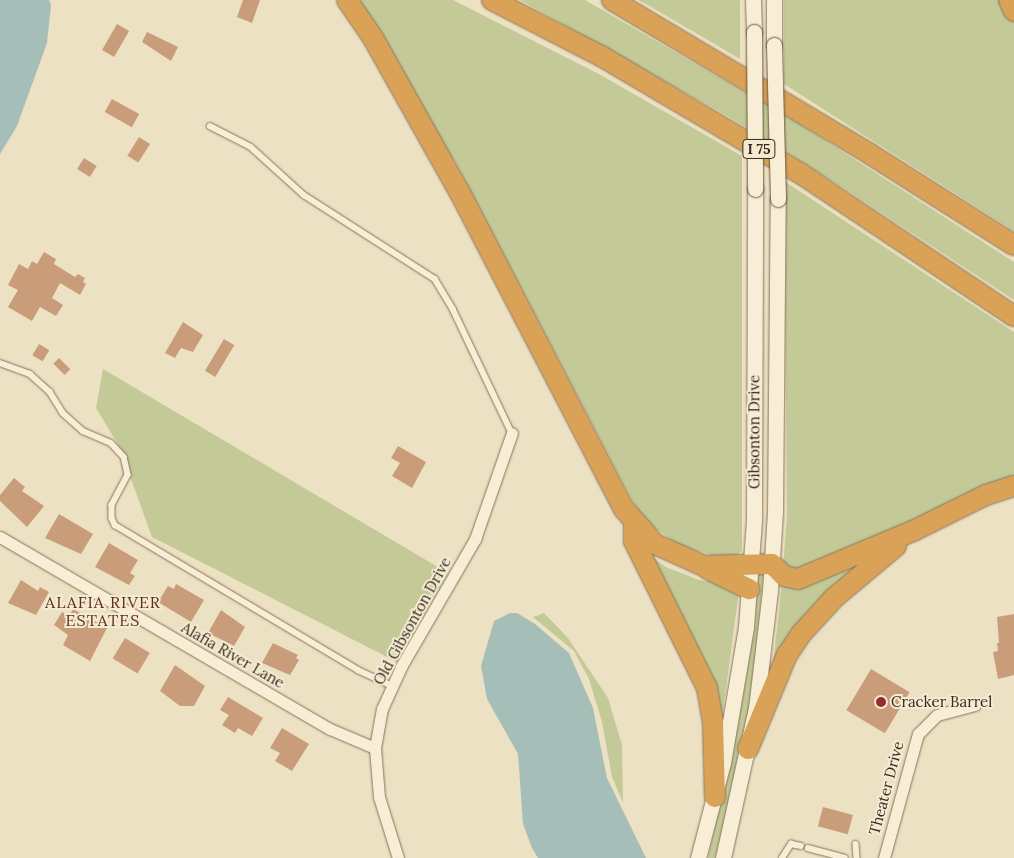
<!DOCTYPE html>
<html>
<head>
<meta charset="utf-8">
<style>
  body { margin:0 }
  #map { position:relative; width:1014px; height:858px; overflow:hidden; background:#ede1c3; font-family:Lora,serif }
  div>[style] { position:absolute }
  .green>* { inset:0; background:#c3ca97 }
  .water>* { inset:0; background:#a5bfb8 }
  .building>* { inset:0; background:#ca9d7a; transform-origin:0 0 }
  .roads { filter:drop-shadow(0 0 1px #86735a) drop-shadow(0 0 1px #86735a) }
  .service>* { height:5.5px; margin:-2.75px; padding:0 2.75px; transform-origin:2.75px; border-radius:2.75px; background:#f8eed6 }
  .minor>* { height:11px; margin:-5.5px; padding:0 5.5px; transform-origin:5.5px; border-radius:5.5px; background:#f8eed6 }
  .secondary>* { height:15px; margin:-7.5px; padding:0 7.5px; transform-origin:7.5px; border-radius:7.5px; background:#f8eed6 }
  .motorway>* { height:20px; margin:-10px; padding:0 10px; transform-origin:10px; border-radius:10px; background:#d9a256 }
  .bridges { filter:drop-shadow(0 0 1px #68543e) drop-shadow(0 0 1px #68543e) }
  .secondary-bridge>* { height:15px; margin:-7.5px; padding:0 7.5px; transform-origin:7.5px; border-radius:7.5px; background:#f8eed6 }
  .dots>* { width:14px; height:14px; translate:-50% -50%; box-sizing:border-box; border:2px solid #f4ebd2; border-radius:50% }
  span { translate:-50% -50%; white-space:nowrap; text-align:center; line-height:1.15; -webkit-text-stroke:4px #f4ebd2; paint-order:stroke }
  .shield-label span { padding:1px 4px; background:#f4ebd2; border:1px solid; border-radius:4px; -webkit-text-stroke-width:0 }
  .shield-label { font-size:14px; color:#362a1e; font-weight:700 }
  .street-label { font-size:15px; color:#362a1e }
  .poi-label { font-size:15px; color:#362a1e }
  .left { translate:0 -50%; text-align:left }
  .neighbourhood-label { font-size:16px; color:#622e1f; letter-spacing:1px }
</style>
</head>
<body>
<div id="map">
  <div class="green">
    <i style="clip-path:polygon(351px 0,453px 0,599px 74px,742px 156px,742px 551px,736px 555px,714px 556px,678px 545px,654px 527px,637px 509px,455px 161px,421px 121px)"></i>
    <i style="clip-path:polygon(520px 0,585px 0,792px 119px,1014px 262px,1014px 300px,842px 187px,729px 117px)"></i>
    <i style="clip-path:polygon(638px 0,740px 0,740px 59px,646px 4px)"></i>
    <i style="clip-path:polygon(784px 0,1004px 0,1014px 21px,1014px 231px,784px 84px)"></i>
    <i style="clip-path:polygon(784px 181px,1014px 332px,1014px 481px,811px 571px,783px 567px,787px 516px)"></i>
    <i style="clip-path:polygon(103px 369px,448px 573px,397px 662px,152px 537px,119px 446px,96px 408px)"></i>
    <i style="clip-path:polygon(878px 550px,772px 673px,782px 583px)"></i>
    <i style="clip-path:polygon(648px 554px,666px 567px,699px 580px,724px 583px,739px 591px,722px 718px)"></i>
    <i style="clip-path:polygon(764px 570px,753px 684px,732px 795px,715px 858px,708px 858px,746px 679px,757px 575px)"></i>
    <i style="clip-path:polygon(544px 613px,568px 638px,608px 698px,622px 745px,623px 803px,612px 777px,602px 722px,589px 679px,574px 651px,533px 617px)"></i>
  </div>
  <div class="water">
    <i style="clip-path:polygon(0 0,49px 0,51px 5px,47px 43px,17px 126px,0 154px)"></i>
    <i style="clip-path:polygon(510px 613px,517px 613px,535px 624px,569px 653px,593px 708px,607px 778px,646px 858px,538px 858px,532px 848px,523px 824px,518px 754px,487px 699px,481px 666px,494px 621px)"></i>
  </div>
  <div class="building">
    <i style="clip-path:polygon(243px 0,260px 0,252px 23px,237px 17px)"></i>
    <i style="left:117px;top:24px;width:14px;height:30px;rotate:30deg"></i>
    <i style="clip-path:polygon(147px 32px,178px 47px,171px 61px,142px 42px)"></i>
    <i style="left:112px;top:99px;width:31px;height:15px;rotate:29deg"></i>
    <i style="left:139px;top:137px;width:13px;height:22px;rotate:32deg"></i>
    <i style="left:84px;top:158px;width:15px;height:13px;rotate:32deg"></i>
    <i style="clip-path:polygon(44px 252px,56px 259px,54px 264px,75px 277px,78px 274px,85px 278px,83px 282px,86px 284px,80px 295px,60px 283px,52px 298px,63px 305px,56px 316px,40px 307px,32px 321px,8px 307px,18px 290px,8px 285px,19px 264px,28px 269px,32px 261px,37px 264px)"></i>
    <i style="clip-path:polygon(183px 322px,203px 335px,193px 352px,181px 348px,175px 358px,165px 353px)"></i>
    <i style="left:224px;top:339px;width:12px;height:37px;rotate:31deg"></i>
    <i style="left:39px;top:344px;width:12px;height:13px;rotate:31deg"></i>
    <i style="left:59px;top:358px;width:16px;height:8px;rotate:45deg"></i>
    <i style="clip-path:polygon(398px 446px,426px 462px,412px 488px,392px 476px,400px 463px,391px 458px)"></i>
    <i style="clip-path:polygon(14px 478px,25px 487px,22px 491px,44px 506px,27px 527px,0 501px,0 495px)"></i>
    <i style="clip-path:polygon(59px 514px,93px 534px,81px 554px,45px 538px)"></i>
    <i style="clip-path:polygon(109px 543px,138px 560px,130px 573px,135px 576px,129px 585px,95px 567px)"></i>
    <i style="clip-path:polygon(21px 580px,38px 591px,40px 587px,49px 592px,36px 615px,8px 603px)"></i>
    <i style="clip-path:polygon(176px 584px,204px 600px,191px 622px,158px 602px,168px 586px,174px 589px)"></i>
    <i style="clip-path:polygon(73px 609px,107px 628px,90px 661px,63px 645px,68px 635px,54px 625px,62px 612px,69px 616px)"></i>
    <i style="clip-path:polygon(221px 610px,245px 627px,234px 646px,208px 633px)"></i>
    <i style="clip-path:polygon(1014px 614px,1014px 675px,998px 679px,993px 652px,998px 651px,997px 643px,999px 643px,997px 617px)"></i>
    <i style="left:125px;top:638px;width:29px;height:24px;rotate:31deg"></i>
    <i style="clip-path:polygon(273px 643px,298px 655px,296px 658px,299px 660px,290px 675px,262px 663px)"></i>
    <i style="clip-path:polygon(175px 665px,205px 686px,194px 706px,180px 706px,160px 691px)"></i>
    <i style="left:871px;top:669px;width:45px;height:48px;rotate:31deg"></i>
    <i style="clip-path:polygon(228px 697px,263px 718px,252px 736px,238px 728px,235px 733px,222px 725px,229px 715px,220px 710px)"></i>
    <i style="clip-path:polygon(282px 728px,309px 744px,292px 771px,275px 761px,280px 753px,270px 748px)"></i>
    <i style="left:823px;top:807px;width:31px;height:20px;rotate:15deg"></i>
  </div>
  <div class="roads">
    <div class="service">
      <i style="left:210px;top:126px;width:46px;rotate:27.1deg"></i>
      <i style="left:251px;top:147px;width:72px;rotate:42.2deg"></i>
      <i style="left:304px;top:195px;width:156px;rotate:32.7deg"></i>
      <i style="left:435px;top:279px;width:35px;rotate:59deg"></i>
      <i style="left:453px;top:309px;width:137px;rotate:64.6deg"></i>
      <i style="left:0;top:363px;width:32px;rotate:20deg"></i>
      <i style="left:30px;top:374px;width:27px;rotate:42deg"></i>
      <i style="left:50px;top:392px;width:25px;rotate:58deg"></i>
      <i style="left:63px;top:413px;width:27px;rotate:42deg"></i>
      <i style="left:83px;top:431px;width:30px;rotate:23deg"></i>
      <i style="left:111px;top:443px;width:19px;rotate:47deg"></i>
      <i style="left:124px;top:457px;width:18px;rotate:77deg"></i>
      <i style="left:128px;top:475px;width:34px;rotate:118deg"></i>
      <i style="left:112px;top:505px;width:13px;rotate:90deg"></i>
      <i style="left:112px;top:518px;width:8px;rotate:67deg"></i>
      <i style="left:115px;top:525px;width:283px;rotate:30.8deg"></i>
      <i style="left:358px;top:670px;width:38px;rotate:25deg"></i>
      <i style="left:856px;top:844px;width:14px;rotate:86deg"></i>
      <i style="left:808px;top:848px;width:38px;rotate:15deg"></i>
      <i style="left:782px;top:858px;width:17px;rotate:-57deg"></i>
      <i style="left:791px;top:844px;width:10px;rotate:11deg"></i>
    </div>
    <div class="minor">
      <i style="left:0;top:537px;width:382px;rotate:30.2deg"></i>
      <i style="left:330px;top:729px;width:49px;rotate:22.9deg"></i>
      <i style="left:398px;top:858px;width:64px;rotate:-107.3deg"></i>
      <i style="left:379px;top:797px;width:49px;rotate:-94.7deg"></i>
      <i style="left:375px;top:748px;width:40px;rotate:-80deg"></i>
      <i style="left:382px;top:709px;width:48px;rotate:-65.6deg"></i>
      <i style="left:402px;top:665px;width:146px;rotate:-59.9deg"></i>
      <i style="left:475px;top:539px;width:112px;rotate:-70.8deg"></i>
      <i style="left:884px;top:858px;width:129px;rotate:-74.7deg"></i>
      <i style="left:918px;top:734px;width:27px;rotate:-45deg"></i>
      <i style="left:937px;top:715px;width:39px;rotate:-15deg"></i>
    </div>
    <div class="secondary">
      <i style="left:753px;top:0;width:32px;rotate:88deg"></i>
      <i style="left:774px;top:0;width:45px;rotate:90deg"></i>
      <i style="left:698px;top:858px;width:98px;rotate:-75.3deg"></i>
      <i style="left:723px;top:763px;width:138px;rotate:-80.4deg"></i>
      <i style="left:746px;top:627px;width:107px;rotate:-85.7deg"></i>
      <i style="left:754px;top:520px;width:331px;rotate:-89.8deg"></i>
      <i style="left:723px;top:858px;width:154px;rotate:-77.6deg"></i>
      <i style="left:756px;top:708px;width:118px;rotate:-83.2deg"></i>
      <i style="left:770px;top:591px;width:79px;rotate:-86.4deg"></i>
      <i style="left:775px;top:512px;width:313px;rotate:-89.5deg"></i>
    </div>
    <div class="motorway">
      <i style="left:347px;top:0;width:46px;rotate:55.6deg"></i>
      <i style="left:373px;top:38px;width:176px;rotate:60.7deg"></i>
      <i style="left:459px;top:191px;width:358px;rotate:62.6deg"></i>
      <i style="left:624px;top:509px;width:47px;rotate:48.5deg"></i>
      <i style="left:655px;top:544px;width:54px;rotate:24.2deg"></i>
      <i style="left:704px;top:566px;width:68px;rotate:-1.7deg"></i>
      <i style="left:772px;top:564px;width:17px;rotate:45deg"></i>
      <i style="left:784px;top:576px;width:14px;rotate:12deg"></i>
      <i style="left:798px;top:579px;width:125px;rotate:-22.7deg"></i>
      <i style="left:913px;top:531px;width:81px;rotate:-26.3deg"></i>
      <i style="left:986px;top:495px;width:29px;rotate:-18deg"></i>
      <i style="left:492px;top:0;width:123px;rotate:27.2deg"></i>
      <i style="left:601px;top:56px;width:231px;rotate:30.5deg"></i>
      <i style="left:800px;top:173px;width:257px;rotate:33.8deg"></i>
      <i style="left:612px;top:0;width:300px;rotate:30.8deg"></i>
      <i style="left:870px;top:154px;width:170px;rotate:32.3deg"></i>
      <i style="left:1009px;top:0;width:12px;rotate:66deg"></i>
      <i style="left:634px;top:522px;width:19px;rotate:90deg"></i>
      <i style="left:634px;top:541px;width:164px;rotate:63.6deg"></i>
      <i style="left:707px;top:688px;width:36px;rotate:80deg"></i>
      <i style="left:713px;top:723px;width:74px;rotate:88.5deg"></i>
      <i style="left:708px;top:569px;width:46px;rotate:26deg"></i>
      <i style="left:748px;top:749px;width:102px;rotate:-67.5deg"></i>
      <i style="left:787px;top:655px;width:25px;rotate:-56deg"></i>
      <i style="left:801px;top:634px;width:49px;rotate:-47.5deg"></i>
      <i style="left:834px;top:598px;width:81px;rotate:-40deg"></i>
    </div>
  </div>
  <div class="bridges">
    <div class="secondary-bridge">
      <i style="left:754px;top:32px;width:157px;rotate:89.6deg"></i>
      <i style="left:774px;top:45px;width:154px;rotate:88.5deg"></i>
    </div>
  </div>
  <div class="dots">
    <i style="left:881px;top:702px;background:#932e2c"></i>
  </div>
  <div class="shield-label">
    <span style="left:759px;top:149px">I 75</span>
  </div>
  <div class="street-label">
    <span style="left:754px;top:432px;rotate:-90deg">Gibsonton Drive</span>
    <span style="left:412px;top:621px;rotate:-61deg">Old Gibsonton Drive</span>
    <span style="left:233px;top:655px;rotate:30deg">Alafia River Lane</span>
    <span style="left:886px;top:788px;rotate:-75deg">Theater Drive</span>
  </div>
  <div class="poi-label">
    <span class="left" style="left:891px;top:702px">Cracker Barrel</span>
  </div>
  <div class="neighbourhood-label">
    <span style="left:103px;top:611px">ALAFIA RIVER<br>ESTATES</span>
  </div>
</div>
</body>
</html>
